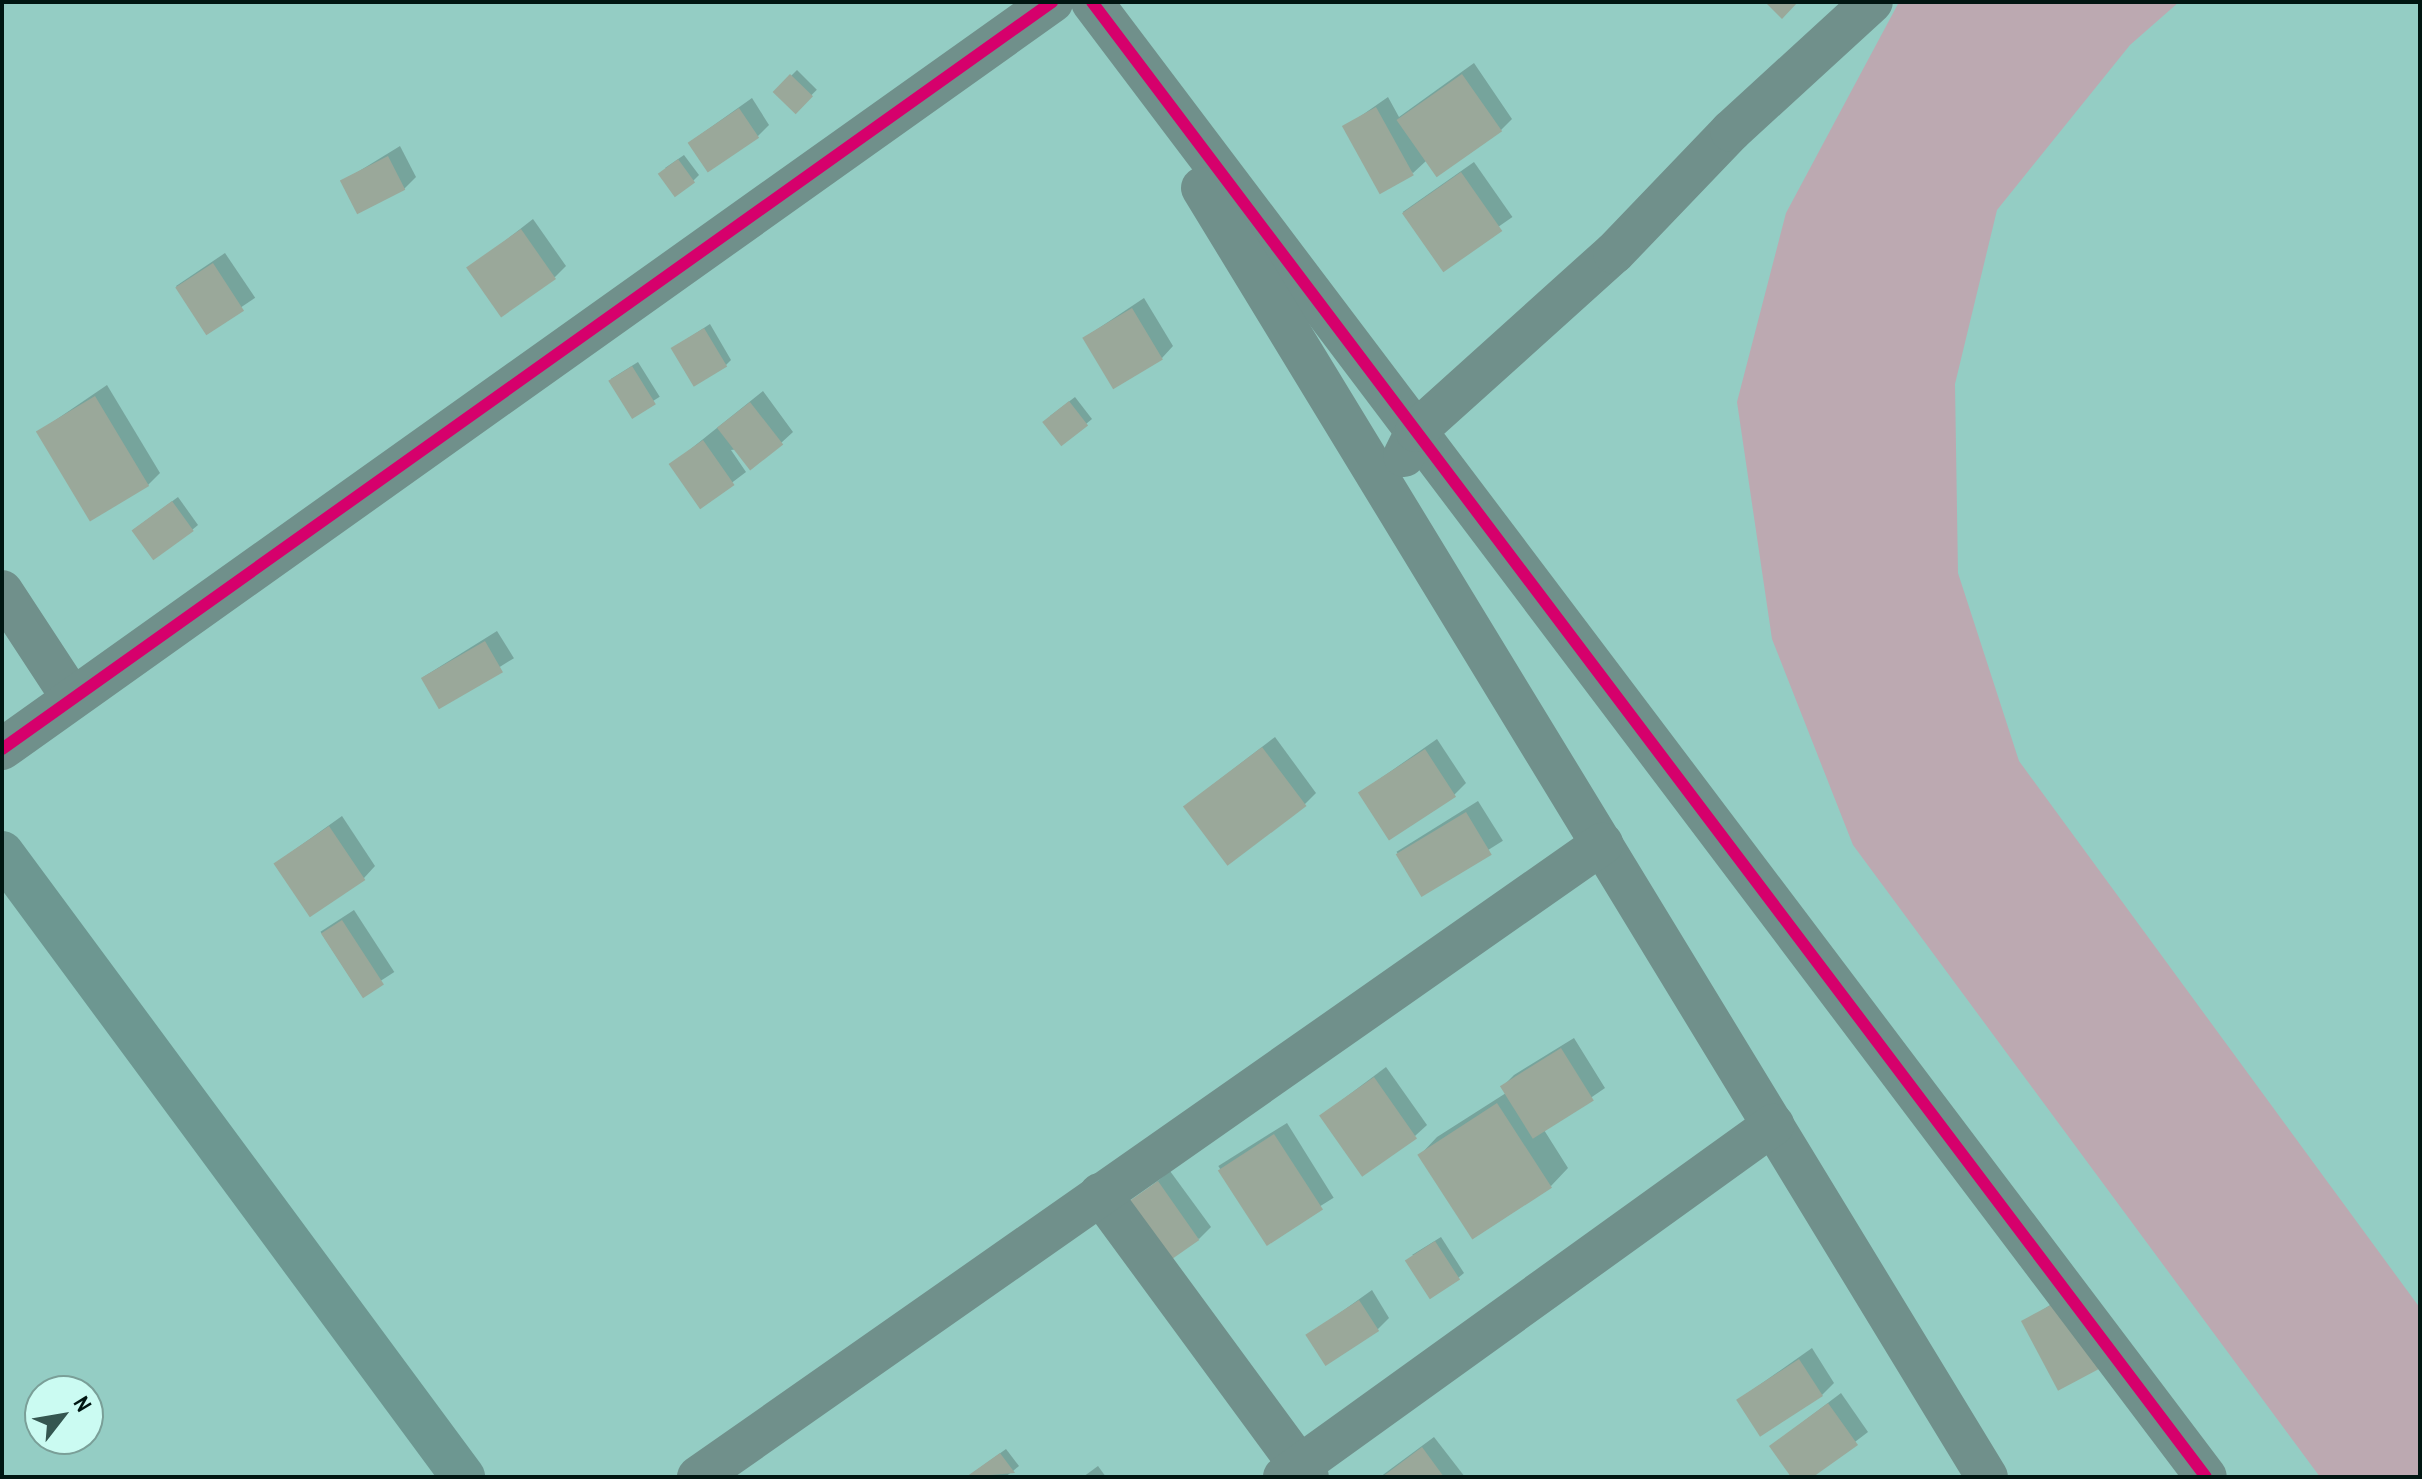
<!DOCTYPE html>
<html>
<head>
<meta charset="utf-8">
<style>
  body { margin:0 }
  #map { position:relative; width:2422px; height:1479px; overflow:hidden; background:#94cdc4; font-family:"Archivo Narrow",sans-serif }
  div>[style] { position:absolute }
  .green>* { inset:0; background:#bca9b1 }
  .shadow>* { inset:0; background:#0003; transform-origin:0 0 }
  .building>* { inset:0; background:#9aa89a; transform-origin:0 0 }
  .minor>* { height:42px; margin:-21px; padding:0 21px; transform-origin:21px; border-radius:21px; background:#70908b }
  .highway>* { height:44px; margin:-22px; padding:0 22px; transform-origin:22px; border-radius:22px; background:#6d9791 }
  .cycleway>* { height:12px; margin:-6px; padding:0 6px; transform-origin:6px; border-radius:6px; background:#d6006c }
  span { translate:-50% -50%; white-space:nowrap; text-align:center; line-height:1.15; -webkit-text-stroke:6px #cbfbf2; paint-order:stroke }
  .frame { position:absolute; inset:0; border:4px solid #011612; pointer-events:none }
  .north { position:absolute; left:24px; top:1375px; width:80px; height:80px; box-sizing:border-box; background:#cbfbf2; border:2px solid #7a9f98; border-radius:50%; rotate:59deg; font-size:22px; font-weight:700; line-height:32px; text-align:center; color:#011612 }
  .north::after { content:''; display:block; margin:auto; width:28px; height:36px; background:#345650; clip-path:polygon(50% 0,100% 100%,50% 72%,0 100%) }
</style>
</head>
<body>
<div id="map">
  <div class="green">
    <i style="clip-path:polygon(1899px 2px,2179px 2px,2130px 45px,1997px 210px,1955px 384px,1958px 573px,2019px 761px,2420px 1308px,2420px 1477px,2320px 1477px,1853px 845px,1772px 639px,1737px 402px,1786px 213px)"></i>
  </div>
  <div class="shadow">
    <i style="clip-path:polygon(1474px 63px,1512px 119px,1500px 131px,1426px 161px,1413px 173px,1345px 127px,1388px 97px,1399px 117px)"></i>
    <i style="left:797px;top:70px;width:28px;height:31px;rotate:45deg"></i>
    <i style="clip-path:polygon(752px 98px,769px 125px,757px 137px,690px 142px)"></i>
    <i style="clip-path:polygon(400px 146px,416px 177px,404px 189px,343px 181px)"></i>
    <i style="clip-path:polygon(684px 155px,699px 175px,693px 181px,665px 168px)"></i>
    <i style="left:1474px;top:162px;width:67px;height:87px;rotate:55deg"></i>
    <i style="clip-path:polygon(533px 219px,566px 266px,555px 277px,469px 269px)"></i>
    <i style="left:225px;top:253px;width:54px;height:59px;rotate:56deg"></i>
    <i style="clip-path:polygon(1144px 298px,1173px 346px,1162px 358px,1084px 338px)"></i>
    <i style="clip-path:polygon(710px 324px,731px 360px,726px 365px,673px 348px)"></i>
    <i style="left:638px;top:362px;width:41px;height:32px;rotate:58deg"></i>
    <i style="clip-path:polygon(107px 385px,160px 473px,148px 485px,38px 432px)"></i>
    <i style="clip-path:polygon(763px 391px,793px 432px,781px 443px,731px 450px,746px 472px,701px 506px,672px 464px)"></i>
    <i style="clip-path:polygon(1075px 397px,1092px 419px,1086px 424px,1050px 416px)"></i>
    <i style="clip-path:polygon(178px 497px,198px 525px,192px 530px,133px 530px)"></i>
    <i style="left:497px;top:631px;width:32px;height:87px;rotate:58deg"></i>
    <i style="clip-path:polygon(1275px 737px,1316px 793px,1305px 804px,1185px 806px)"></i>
    <i style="clip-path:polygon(1437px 739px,1466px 783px,1454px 795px,1361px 792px)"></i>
    <i style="left:1478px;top:801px;width:47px;height:96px;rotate:58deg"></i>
    <i style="clip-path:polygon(342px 816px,375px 866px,364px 878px,276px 863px)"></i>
    <i style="left:354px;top:910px;width:74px;height:40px;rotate:57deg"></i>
    <i style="clip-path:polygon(1574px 1038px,1605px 1088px,1544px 1130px,1568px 1168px,1551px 1186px,1420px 1155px,1437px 1137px,1506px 1093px,1502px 1087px,1514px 1075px)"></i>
    <i style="clip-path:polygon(1386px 1067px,1427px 1125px,1415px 1136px,1322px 1115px)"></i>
    <i style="left:1287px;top:1123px;width:88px;height:81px;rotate:58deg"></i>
    <i style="clip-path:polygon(1170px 1171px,1211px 1227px,1199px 1239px,1132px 1202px)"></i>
    <i style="clip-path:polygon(1441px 1237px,1464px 1273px,1458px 1278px,1412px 1255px)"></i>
    <i style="clip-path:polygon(2078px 1287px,2102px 1365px,2024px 1322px)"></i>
    <i style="clip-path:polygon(1372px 1290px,1389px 1318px,1377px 1330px,1309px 1335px)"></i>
    <i style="clip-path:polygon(1812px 1348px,1834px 1383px,1822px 1395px,1738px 1400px)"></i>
    <i style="clip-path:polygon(1841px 1393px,1868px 1432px,1809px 1477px,1794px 1477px,1771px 1446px)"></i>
    <i style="clip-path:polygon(1434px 1437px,1465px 1477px,1380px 1477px)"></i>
    <i style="clip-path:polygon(1006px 1449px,1019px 1466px,1013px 1471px,1005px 1477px,967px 1477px)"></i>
    <i style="clip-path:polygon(1098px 1466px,1106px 1477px,1083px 1477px)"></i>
  </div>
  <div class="building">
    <i style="clip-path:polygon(1765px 2px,1798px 2px,1782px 19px)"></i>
    <i style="left:790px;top:74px;width:32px;height:25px;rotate:44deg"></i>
    <i style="left:1462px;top:74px;width:70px;height:80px;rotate:55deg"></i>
    <i style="left:1376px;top:107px;width:78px;height:39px;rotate:61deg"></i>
    <i style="left:739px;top:108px;width:36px;height:62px;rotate:56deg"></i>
    <i style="left:388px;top:156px;width:38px;height:54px;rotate:63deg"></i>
    <i style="left:678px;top:159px;width:29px;height:25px;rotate:54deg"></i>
    <i style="left:1461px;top:172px;width:72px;height:72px;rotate:55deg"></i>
    <i style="left:521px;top:229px;width:61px;height:67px;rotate:55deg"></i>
    <i style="left:213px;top:263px;width:57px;height:45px;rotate:57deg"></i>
    <i style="left:1132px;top:308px;width:60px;height:58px;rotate:59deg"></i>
    <i style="left:704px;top:328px;width:45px;height:39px;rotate:59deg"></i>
    <i style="left:632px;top:366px;width:45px;height:28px;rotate:58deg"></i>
    <i style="left:95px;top:396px;width:105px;height:69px;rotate:59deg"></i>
    <i style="left:1069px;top:401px;width:31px;height:34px;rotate:52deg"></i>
    <i style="left:750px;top:402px;width:54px;height:42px;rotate:52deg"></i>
    <i style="left:703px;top:440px;width:55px;height:42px;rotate:55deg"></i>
    <i style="left:172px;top:501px;width:37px;height:50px;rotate:54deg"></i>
    <i style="left:485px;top:641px;width:36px;height:74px;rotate:60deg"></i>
    <i style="left:1262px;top:747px;width:74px;height:99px;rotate:53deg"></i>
    <i style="left:1425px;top:749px;width:57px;height:80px;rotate:57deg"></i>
    <i style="left:1466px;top:812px;width:50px;height:82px;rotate:59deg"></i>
    <i style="left:329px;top:826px;width:65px;height:67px;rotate:56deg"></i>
    <i style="left:342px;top:920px;width:77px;height:25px;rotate:57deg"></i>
    <i style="left:1561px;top:1048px;width:62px;height:72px;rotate:58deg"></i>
    <i style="left:1374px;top:1077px;width:75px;height:67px;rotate:55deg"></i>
    <i style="left:1497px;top:1103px;width:101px;height:95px;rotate:57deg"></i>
    <i style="left:1274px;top:1134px;width:90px;height:67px;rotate:57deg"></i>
    <i style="left:1158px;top:1181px;width:72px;height:35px;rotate:55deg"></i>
    <i style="left:1435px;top:1241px;width:46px;height:36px;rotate:57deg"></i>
    <i style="left:2066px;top:1297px;width:79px;height:51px;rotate:62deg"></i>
    <i style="left:1359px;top:1300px;width:37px;height:64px;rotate:57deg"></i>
    <i style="left:1799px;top:1359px;width:44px;height:75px;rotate:57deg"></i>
    <i style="clip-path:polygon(1828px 1403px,1858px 1445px,1813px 1477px,1791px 1477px,1769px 1446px)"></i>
    <i style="clip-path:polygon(1422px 1447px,1444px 1477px,1382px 1477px)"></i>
    <i style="clip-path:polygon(1000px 1453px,1015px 1473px,966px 1477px)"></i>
  </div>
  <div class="minor">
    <i style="left:1092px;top:2px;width:1848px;rotate:52.94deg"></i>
    <i style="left:1202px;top:188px;width:1509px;rotate:58.66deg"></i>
    <i style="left:1404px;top:456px;width:28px;rotate:-64deg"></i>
    <i style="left:1416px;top:431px;width:266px;rotate:-42deg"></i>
    <i style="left:1614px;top:253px;width:169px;rotate:-46.2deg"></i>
    <i style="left:1731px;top:131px;width:191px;rotate:-42.5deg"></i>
    <i style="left:2px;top:591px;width:128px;rotate:56.8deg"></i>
    <i style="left:2px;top:749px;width:1289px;rotate:-35.43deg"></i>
    <i style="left:1100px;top:1194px;width:351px;rotate:53.7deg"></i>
    <i style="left:698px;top:1477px;width:1104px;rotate:-35deg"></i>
    <i style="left:1284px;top:1477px;width:603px;rotate:-35.75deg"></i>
  </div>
  <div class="highway">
    <i style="left:2px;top:853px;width:776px;rotate:53.54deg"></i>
  </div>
  <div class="cycleway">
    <i style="left:1092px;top:2px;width:1848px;rotate:52.94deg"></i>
    <i style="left:2px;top:749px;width:1289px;rotate:-35.43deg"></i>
  </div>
  <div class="frame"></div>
  <div class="north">N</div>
</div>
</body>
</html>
